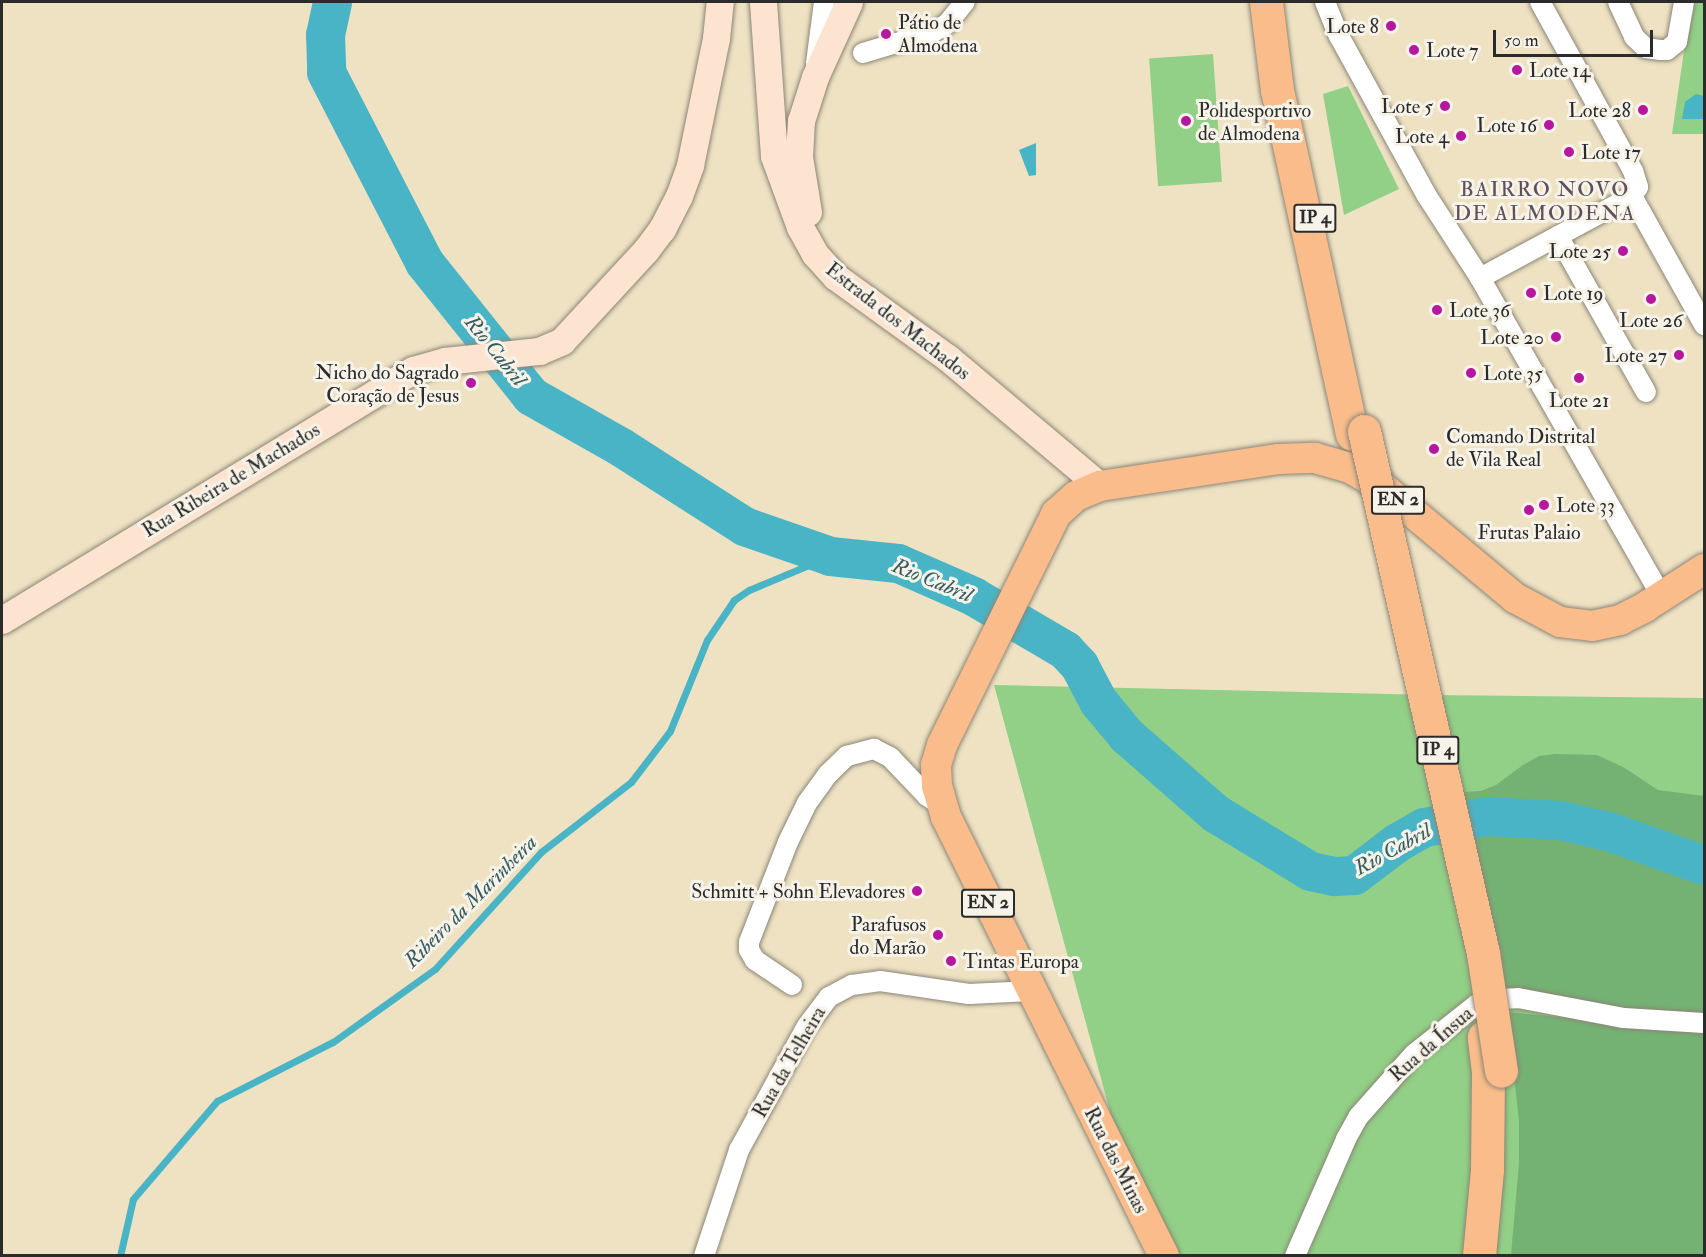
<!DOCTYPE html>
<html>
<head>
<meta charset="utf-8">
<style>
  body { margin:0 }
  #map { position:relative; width:1706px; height:1257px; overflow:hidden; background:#eee2c3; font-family:"IM FELL Double Pica",serif }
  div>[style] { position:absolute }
  .green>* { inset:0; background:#91d086; transform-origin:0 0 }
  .forest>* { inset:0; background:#74b273 }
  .water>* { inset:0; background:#49b4c6 }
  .stream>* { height:7px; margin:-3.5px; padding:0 3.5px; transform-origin:3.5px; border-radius:3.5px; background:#49b4c6 }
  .river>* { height:39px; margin:-19.5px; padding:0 19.5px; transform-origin:19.5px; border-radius:19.5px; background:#49b4c6 }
  .roads { filter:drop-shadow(0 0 2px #8c8677) drop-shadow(0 0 2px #8c8677) }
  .street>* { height:20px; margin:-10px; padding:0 10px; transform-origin:10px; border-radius:10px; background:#fff }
  .secondary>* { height:27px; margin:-13.5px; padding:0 13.5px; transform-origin:13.5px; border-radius:13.5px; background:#fde4d1 }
  .primary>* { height:30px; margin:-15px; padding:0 15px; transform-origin:15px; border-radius:15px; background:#fabc8b }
  .highway>* { height:33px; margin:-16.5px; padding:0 16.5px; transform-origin:16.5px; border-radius:16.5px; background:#fabc8b }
  .bridges { filter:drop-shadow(0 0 2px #8c8677) drop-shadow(0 0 2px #8c8677) }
  .highway-bridge>* { height:33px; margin:-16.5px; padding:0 16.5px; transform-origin:16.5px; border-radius:16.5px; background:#fabc8b }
  .dots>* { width:16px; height:16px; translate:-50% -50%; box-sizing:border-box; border:3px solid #f7f3e8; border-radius:50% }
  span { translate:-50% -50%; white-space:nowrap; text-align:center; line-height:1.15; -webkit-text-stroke:6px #f7f3e8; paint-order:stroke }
  .shield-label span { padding:2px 4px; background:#f7f3e8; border:2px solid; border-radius:4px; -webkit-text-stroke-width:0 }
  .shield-label { font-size:18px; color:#2b2b2b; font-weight:700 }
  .poi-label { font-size:20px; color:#2b2b2b }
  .left { translate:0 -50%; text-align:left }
  .right { translate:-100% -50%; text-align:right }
  .street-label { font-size:20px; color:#2b2b2b }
  .neighbourhood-label { font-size:21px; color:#5d515c; letter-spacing:1.5px }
  .water-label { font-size:21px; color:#365b61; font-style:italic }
  .frame { position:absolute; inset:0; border:3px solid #2b2b2b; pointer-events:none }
  .scale { position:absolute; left:1493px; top:30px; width:160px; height:27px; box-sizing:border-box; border:3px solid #2b2b2b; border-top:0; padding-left:8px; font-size:18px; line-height:21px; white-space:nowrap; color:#2b2b2b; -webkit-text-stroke:4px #f7f3e8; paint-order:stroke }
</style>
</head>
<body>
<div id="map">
  <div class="green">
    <i style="clip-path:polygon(1691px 2px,1704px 2px,1704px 134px,1672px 134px)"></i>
    <i style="left:1213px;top:54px;width:128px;height:64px;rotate:86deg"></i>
    <i style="clip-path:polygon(1348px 86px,1399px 189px,1344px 215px,1323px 94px)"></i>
    <i style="clip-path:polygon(994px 685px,1433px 695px,1704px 698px,1704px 1255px,1149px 1255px)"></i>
  </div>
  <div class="forest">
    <i style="clip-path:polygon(1555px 754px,1597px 755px,1623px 767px,1658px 790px,1704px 796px,1704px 1015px,1670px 1015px,1587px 1005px,1502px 987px,1460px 792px,1481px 791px,1496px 785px,1523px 765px,1539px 756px)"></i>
    <i style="clip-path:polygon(1507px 1012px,1704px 1031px,1704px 1255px,1511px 1255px,1519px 1163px,1519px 1121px)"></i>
  </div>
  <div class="water">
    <i style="clip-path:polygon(1696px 94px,1704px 96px,1704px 119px,1682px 119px,1685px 102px)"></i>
    <i style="clip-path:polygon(1036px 143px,1036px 175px,1029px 176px,1019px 150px)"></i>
  </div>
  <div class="stream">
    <i style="left:120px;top:1256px;width:58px;rotate:-77.2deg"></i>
    <i style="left:133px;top:1199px;width:129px;rotate:-49.4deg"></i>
    <i style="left:217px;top:1101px;width:130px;rotate:-27deg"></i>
    <i style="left:333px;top:1042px;width:125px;rotate:-35.6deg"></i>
    <i style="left:435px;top:969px;width:158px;rotate:-47.8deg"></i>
    <i style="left:541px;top:852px;width:114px;rotate:-37.9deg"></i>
    <i style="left:631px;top:782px;width:64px;rotate:-52.6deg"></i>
    <i style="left:670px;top:731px;width:98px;rotate:-67.9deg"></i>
    <i style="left:707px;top:640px;width:48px;rotate:-56deg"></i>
    <i style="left:734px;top:600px;width:18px;rotate:-34deg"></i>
    <i style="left:749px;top:590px;width:88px;rotate:-22.8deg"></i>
  </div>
  <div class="river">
    <i style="left:332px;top:2px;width:33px;rotate:102deg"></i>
    <i style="left:325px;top:34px;width:38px;rotate:88deg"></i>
    <i style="left:326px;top:72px;width:214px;rotate:62.7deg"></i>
    <i style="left:424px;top:262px;width:171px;rotate:51.4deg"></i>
    <i style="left:531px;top:396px;width:103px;rotate:29.5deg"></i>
    <i style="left:621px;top:447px;width:146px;rotate:32.7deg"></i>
    <i style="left:744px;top:526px;width:91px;rotate:19.2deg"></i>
    <i style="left:830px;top:556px;width:68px;rotate:5.9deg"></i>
    <i style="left:898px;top:563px;width:82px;rotate:23.7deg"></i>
    <i style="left:973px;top:596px;width:107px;rotate:30.4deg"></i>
    <i style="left:1065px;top:650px;width:21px;rotate:47deg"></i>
    <i style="left:1079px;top:665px;width:41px;rotate:62.2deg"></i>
    <i style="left:1098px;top:701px;width:44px;rotate:50.5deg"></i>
    <i style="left:1126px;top:735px;width:118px;rotate:41.2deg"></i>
    <i style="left:1215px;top:813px;width:111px;rotate:31.4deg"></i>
    <i style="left:1310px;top:871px;width:25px;rotate:12deg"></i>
    <i style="left:1334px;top:876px;width:20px;rotate:-3deg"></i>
    <i style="left:1354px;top:875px;width:53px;rotate:-37.3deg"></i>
    <i style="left:1396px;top:843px;width:32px;rotate:-30deg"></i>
    <i style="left:1424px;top:827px;width:63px;rotate:-10.1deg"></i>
    <i style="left:1486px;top:816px;width:74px;rotate:3.1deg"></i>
    <i style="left:1560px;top:820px;width:49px;rotate:12.9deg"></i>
    <i style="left:1608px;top:831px;width:102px;rotate:19.5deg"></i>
  </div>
  <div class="roads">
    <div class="street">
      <i style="left:1325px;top:2px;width:37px;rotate:68deg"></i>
      <i style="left:1339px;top:36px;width:183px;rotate:61.2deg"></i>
      <i style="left:1427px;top:196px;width:98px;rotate:57.1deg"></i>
      <i style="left:1480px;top:278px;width:367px;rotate:60.3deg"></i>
      <i style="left:1618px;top:2px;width:38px;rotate:65deg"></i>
      <i style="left:1634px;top:37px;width:16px;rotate:43deg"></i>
      <i style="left:1646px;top:48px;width:14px;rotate:8deg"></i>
      <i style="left:1660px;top:50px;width:7px"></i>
      <i style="left:1667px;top:50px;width:13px;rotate:-39deg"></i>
      <i style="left:1677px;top:42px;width:41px;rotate:-80.1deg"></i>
      <i style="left:863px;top:53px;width:73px;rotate:-16.7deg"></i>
      <i style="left:933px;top:32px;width:16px;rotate:-30deg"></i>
      <i style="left:947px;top:24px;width:28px;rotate:-51deg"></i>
      <i style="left:816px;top:63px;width:62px;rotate:-82.5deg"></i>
      <i style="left:1632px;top:196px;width:148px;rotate:60.8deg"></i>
      <i style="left:1558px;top:236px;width:179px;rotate:60.6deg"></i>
      <i style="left:1480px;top:278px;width:173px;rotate:-28.3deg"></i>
      <i style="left:1632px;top:196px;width:11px;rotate:-56deg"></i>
      <i style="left:1638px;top:187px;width:17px;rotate:-107deg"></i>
      <i style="left:1633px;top:171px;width:193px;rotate:-118.8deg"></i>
      <i style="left:792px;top:985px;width:45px;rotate:-146deg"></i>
      <i style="left:755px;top:960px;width:12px;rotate:-121deg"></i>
      <i style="left:749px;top:950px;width:8px;rotate:-90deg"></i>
      <i style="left:749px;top:942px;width:107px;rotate:-68.7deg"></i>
      <i style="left:788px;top:842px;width:43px;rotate:-64deg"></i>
      <i style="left:807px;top:803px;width:34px;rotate:-54deg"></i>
      <i style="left:827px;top:775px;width:28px;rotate:-44deg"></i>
      <i style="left:847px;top:756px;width:28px;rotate:-15deg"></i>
      <i style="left:874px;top:749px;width:18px;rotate:27deg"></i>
      <i style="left:890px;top:757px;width:54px;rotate:46.5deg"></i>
      <i style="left:927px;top:796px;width:18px;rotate:34deg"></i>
      <i style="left:704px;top:1256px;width:112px;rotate:-71.7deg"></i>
      <i style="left:739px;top:1150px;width:141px;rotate:-61.3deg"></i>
      <i style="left:807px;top:1026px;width:36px;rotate:-53deg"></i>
      <i style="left:829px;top:997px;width:26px;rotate:-28deg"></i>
      <i style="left:852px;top:985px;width:28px;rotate:-8deg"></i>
      <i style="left:880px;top:981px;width:90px;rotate:8.3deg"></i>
      <i style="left:969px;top:994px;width:62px;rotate:-2.8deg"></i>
      <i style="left:1295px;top:1256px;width:128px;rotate:-66.4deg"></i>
      <i style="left:1346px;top:1139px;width:26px;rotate:-61deg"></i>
      <i style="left:1359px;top:1116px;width:83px;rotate:-48.4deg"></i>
      <i style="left:1414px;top:1054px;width:80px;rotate:-38.4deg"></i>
      <i style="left:1477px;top:1004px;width:19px;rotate:-16deg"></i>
      <i style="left:1495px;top:999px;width:23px;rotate:-2deg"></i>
      <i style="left:1518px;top:998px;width:108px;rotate:10.7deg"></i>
      <i style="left:1624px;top:1018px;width:80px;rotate:3.6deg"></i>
    </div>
    <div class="secondary">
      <i style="left:763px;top:2px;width:154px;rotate:85.9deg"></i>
      <i style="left:774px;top:156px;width:76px;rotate:69.9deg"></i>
      <i style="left:800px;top:227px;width:31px;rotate:61deg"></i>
      <i style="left:815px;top:254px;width:31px;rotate:48deg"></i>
      <i style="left:836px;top:277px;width:138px;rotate:35.9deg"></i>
      <i style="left:948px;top:358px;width:199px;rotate:40.1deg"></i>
      <i style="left:808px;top:212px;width:56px;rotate:-99.3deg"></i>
      <i style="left:799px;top:157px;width:36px;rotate:-87deg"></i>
      <i style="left:801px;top:121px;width:46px;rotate:-72.3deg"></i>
      <i style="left:815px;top:77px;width:82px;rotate:-65.6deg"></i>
      <i style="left:2px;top:620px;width:481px;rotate:-31.3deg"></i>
      <i style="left:413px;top:370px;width:33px;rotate:-16deg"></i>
      <i style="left:445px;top:361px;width:95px;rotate:-6.1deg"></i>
      <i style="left:539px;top:351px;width:25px;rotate:-23deg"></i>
      <i style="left:562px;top:341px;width:124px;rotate:-47.3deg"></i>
      <i style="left:646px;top:250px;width:26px;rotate:-53deg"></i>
      <i style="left:662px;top:229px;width:37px;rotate:-63deg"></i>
      <i style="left:679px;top:196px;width:33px;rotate:-70deg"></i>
      <i style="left:690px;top:165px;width:130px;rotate:-78.4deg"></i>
      <i style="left:716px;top:38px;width:36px;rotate:-84deg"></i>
    </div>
    <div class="primary">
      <i style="left:1164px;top:1256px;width:490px;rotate:-116.4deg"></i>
      <i style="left:946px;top:817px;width:32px;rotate:-106deg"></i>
      <i style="left:937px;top:786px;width:21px;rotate:-93deg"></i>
      <i style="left:936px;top:765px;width:21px;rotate:-73deg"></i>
      <i style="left:942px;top:745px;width:258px;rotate:-63.7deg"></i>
      <i style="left:1056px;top:514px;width:27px;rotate:-42deg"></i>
      <i style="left:1076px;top:496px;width:26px;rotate:-23deg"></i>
      <i style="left:1100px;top:486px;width:181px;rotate:-8.6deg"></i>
      <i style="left:1279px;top:459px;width:36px;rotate:-2deg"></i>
      <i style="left:1315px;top:458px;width:36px;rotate:16deg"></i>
      <i style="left:1350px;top:468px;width:36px;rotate:30deg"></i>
      <i style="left:1381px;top:486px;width:175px;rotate:39.9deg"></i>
      <i style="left:1515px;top:598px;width:51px;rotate:28.1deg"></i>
      <i style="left:1560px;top:622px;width:32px;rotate:7deg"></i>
      <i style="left:1592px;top:626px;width:29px;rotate:-12deg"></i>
      <i style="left:1620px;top:620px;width:28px;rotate:-27deg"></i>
      <i style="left:1645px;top:607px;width:70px;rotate:-32.8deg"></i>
    </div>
    <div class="highway">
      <i style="left:1266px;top:2px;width:89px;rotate:82.9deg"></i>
      <i style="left:1277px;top:90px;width:352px;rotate:77.7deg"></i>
      <i style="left:1479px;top:1256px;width:87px;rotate:-84.7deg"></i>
      <i style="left:1487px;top:1169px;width:97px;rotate:-89.4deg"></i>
      <i style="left:1488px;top:1072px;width:35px;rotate:-97deg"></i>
    </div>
  </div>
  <div class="bridges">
    <div class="highway-bridge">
      <i style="left:1364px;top:431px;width:535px;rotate:77.16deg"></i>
      <i style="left:1483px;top:953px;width:119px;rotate:81.3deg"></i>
    </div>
  </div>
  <div class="dots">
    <i style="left:1391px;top:26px;background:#b5179e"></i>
    <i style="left:886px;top:34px;background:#b5179e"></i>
    <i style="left:1414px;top:50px;background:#b5179e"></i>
    <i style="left:1517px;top:70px;background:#b5179e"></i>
    <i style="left:1445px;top:106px;background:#b5179e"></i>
    <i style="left:1643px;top:110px;background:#b5179e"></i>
    <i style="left:1186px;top:121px;background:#b5179e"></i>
    <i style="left:1549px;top:125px;background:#b5179e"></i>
    <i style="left:1461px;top:136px;background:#b5179e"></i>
    <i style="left:1569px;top:152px;background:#b5179e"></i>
    <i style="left:1623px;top:251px;background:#b5179e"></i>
    <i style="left:1531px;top:293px;background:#b5179e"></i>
    <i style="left:1651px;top:299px;background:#b5179e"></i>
    <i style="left:1437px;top:310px;background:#b5179e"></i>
    <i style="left:1556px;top:337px;background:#b5179e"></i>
    <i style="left:1679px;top:355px;background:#b5179e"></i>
    <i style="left:1471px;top:373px;background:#b5179e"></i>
    <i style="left:1579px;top:378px;background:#b5179e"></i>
    <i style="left:471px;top:383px;background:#b5179e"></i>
    <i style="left:1434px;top:449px;background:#b5179e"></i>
    <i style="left:1544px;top:505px;background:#b5179e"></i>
    <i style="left:1529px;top:510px;background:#b5179e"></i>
    <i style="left:917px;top:891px;background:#b5179e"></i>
    <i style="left:938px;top:935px;background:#b5179e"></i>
    <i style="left:951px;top:961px;background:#b5179e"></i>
  </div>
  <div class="shield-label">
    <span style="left:1315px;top:218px">IP 4</span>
    <span style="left:1398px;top:500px">EN 2</span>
    <span style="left:1438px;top:750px">IP 4</span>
    <span style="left:988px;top:903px">EN 2</span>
  </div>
  <div class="poi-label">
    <span class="left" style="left:898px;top:34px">Pátio de<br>Almodena</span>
    <span class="right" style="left:1379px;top:26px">Lote 8</span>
    <span class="left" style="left:1426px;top:50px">Lote 7</span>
    <span class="left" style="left:1529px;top:70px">Lote 14</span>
    <span class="right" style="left:1433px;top:106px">Lote 5</span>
    <span class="left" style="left:1198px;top:122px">Polidesportivo<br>de Almodena</span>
    <span class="right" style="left:1631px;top:110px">Lote 28</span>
    <span class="right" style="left:1537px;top:125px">Lote 16</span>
    <span class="right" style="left:1449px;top:136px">Lote 4</span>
    <span class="left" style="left:1581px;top:152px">Lote 17</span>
    <span class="right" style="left:1611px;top:251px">Lote 25</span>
    <span class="left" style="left:1543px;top:293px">Lote 19</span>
    <span class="left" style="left:1449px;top:310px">Lote 36</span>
    <span style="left:1651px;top:320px">Lote 26</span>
    <span class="right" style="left:1544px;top:337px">Lote 20</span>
    <span class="right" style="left:1667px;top:355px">Lote 27</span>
    <span class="right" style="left:459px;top:384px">Nicho do Sagrado<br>Coração de Jesus</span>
    <span class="left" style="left:1483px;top:373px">Lote 35</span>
    <span style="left:1579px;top:400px">Lote 21</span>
    <span class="left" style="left:1446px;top:448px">Comando Distrital<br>de Vila Real</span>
    <span class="left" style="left:1556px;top:505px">Lote 33</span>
    <span style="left:1529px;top:532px">Frutas Palaio</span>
    <span class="right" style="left:905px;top:891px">Schmitt + Sohn Elevadores</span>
    <span class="right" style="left:926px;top:936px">Parafusos<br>do Marão</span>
    <span class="left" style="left:963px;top:961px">Tintas Europa</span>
  </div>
  <div class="street-label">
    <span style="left:898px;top:321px;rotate:38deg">Estrada dos Machados</span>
    <span style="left:231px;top:480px;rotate:-31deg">Rua Ribeira de Machados</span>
    <span style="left:1431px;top:1044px;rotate:-41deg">Rua da Ínsua</span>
    <span style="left:789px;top:1062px;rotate:-60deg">Rua da Telheira</span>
    <span style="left:1116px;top:1160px;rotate:63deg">Rua das Minas</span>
  </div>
  <div class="neighbourhood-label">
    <span style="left:1545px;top:202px">BAIRRO NOVO<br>DE ALMODENA</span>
  </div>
  <div class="water-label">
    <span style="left:495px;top:351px;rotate:51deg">Rio Cabril</span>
    <span style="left:932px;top:581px;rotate:22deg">Rio Cabril</span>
    <span style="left:1393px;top:850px;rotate:-29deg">Rio Cabril</span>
    <span style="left:471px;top:902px;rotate:-45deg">Ribeiro da Marinheira</span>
  </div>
  <div class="frame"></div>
  <div class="scale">50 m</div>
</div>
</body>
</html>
